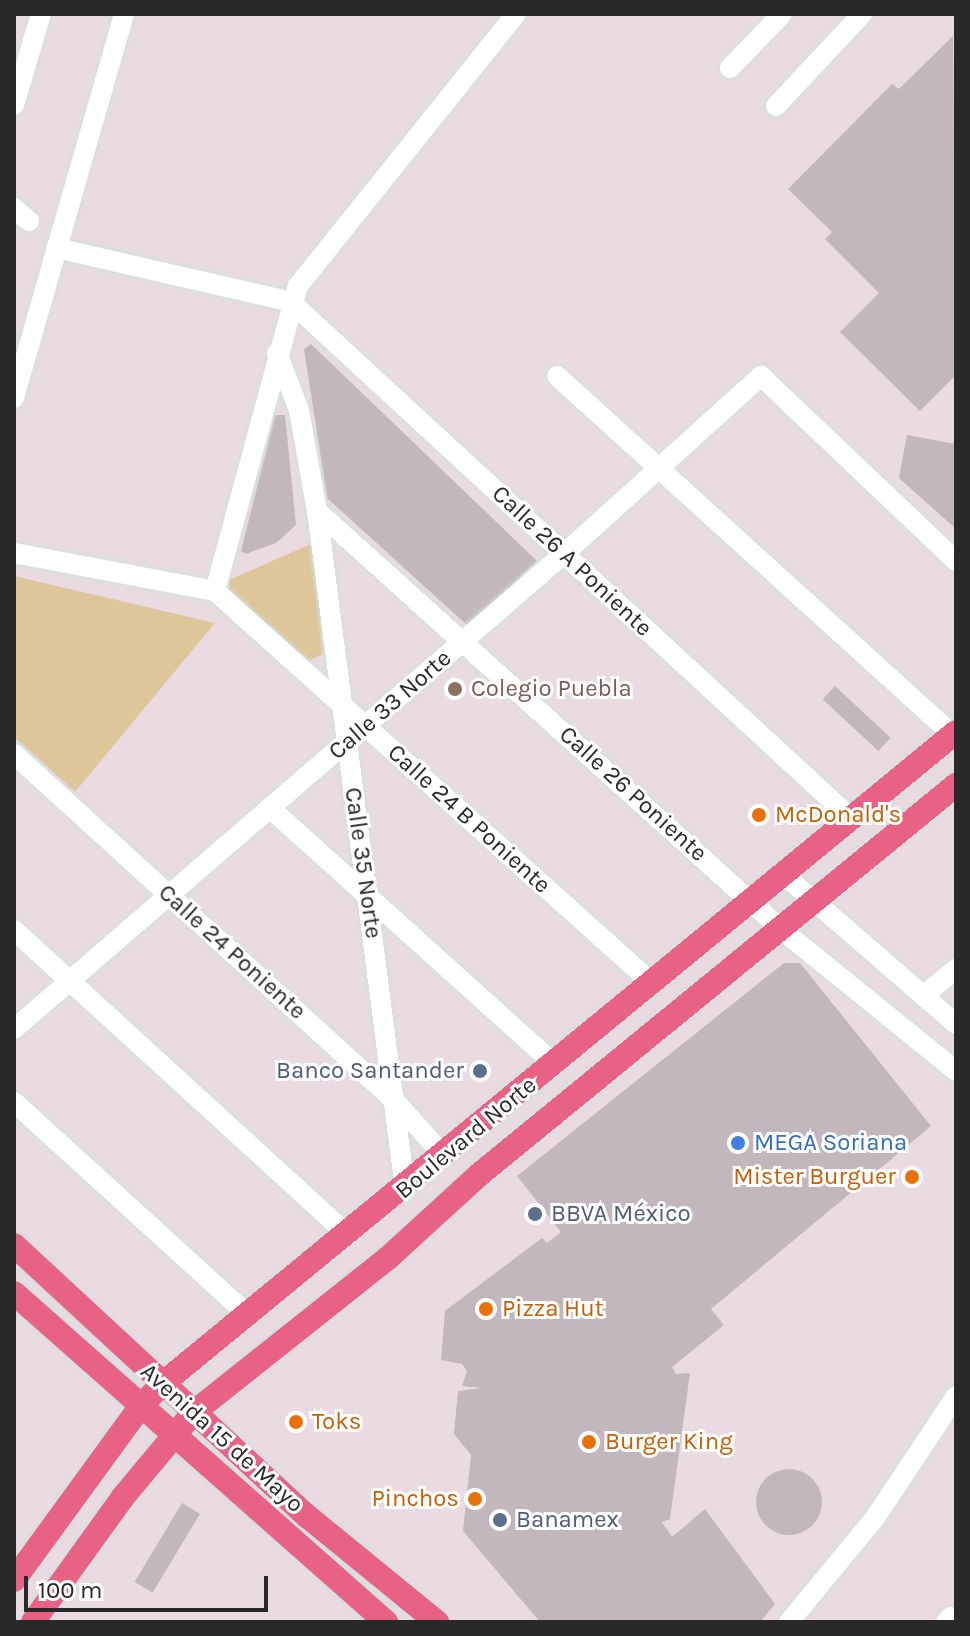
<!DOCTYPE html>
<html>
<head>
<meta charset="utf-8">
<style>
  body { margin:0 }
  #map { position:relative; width:970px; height:1636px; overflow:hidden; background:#eadbe2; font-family:Karla,sans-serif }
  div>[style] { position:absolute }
  .green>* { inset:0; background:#dec59a }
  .building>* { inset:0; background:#c2b7bc; transform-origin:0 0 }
  .round { border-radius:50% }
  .roads { filter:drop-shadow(0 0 2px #d0e1dd) drop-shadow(0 0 2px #d0e1dd) }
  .minor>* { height:20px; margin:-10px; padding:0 10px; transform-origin:10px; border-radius:10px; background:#fff }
  .major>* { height:24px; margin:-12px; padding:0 12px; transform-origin:12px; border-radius:12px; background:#e86285 }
  .dots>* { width:22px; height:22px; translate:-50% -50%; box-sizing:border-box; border:4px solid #fff; border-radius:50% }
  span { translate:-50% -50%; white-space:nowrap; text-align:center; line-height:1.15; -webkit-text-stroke:6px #fff; paint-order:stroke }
  .street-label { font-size:24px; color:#292929 }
  .education-label { font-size:24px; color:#785e54 }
  .left { translate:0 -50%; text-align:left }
  .food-label { font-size:24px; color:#c56008 }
  .right { translate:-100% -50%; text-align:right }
  .service-label { font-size:24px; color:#4e5e75 }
  .shop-label { font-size:24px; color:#366cbe }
  .frame { position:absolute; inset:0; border:16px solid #292929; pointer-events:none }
  .scale { position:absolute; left:24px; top:1576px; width:244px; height:36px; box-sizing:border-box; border:4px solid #292929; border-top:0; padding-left:10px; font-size:24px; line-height:28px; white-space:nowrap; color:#292929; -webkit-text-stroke:6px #fff; paint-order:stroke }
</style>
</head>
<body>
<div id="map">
  <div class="green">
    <i style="clip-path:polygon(313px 543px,323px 654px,307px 662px,229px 594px,229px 580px)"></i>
    <i style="clip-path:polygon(14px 576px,215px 623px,75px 792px,14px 737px)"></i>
  </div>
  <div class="building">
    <i style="clip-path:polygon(953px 36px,956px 375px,920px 411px,840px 332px,879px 293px,825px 239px,832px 232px,788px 189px,892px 84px,899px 89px)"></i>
    <i style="clip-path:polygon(311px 344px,537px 561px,468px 626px,327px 498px,304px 349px)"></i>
    <i style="clip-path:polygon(275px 415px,285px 415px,296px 525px,276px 543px,246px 554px,241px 551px)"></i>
    <i style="clip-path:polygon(907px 435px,956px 444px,956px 529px,899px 478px)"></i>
    <i style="left:835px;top:686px;width:76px;height:18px;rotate:43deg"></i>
    <i style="clip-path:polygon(784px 963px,800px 963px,931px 1126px,711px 1309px,724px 1325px,672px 1367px,676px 1374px,690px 1373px,670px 1519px,662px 1522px,672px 1537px,705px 1509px,775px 1604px,760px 1622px,540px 1622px,463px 1531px,471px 1455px,454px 1434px,458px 1391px,482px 1388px,462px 1386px,467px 1371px,462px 1364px,441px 1360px,445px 1311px,542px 1238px,547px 1243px,561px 1232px,517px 1176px)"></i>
    <i class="round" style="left:756px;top:1469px;width:66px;height:66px"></i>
    <i style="left:182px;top:1503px;width:21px;height:92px;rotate:31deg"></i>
  </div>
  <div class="roads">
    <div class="minor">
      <i style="left:730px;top:68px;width:75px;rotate:-46.1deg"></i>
      <i style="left:14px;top:105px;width:95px;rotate:-73.5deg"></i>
      <i style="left:776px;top:106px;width:126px;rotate:-46.9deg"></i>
      <i style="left:14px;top:208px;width:20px;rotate:41deg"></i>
      <i style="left:56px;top:248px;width:241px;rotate:12.9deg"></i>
      <i style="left:291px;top:302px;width:764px;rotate:42.67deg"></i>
      <i style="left:277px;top:353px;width:61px;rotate:68.9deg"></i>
      <i style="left:299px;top:410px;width:103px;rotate:79.9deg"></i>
      <i style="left:317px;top:511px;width:684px;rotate:82.6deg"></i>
      <i style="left:557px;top:376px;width:535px;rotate:42.19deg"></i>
      <i style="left:14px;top:398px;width:399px;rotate:-74deg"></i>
      <i style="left:317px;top:511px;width:626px;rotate:42.02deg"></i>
      <i style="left:782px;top:930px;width:224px;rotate:39deg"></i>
      <i style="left:14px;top:553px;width:205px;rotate:10.7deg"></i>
      <i style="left:215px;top:591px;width:316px;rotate:-74.8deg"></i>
      <i style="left:298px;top:286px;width:349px;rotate:-51.3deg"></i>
      <i style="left:215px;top:591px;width:587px;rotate:41.89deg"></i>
      <i style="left:14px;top:754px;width:514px;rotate:42.32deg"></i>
      <i style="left:394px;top:1100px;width:75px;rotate:48.2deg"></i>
      <i style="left:270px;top:808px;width:382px;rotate:42deg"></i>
      <i style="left:784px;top:875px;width:228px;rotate:40.9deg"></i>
      <i style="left:14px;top:930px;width:452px;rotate:42.4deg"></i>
      <i style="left:923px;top:996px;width:43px;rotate:-39.3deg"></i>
      <i style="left:14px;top:1029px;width:727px;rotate:-40.82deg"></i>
      <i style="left:564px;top:554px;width:266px;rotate:-42.1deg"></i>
      <i style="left:761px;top:376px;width:269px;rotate:43.5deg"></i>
      <i style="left:14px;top:1102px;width:315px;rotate:42.3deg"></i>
      <i style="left:789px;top:1622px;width:135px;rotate:-50.4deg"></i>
      <i style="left:875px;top:1518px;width:146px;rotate:-56.4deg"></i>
      <i style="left:946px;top:1622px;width:7px;rotate:-45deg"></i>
    </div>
    <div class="major">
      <i style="left:14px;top:1245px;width:399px;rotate:42.8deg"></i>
      <i style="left:307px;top:1516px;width:168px;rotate:39.2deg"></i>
      <i style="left:14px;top:1293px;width:497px;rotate:41.5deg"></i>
      <i style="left:14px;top:1580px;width:215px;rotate:-53.9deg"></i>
      <i style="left:141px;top:1406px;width:30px;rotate:-46deg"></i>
      <i style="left:162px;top:1384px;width:1027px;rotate:-39.39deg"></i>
      <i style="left:33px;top:1622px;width:154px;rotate:-54.2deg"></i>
      <i style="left:123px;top:1497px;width:109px;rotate:-50.2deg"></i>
      <i style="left:193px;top:1413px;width:249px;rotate:-38.5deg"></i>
      <i style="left:388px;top:1258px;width:125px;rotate:-42.4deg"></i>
      <i style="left:480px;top:1174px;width:615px;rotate:-39.26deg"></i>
    </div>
  </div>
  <div class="dots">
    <i style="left:455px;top:689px;background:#8d6e63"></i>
    <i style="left:759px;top:815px;background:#e8710a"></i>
    <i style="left:480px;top:1071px;background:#5c6f8a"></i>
    <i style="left:738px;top:1143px;background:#3f7fe0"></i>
    <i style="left:912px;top:1177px;background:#e8710a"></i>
    <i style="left:535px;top:1214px;background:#5c6f8a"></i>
    <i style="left:486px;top:1309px;background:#e8710a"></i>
    <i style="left:296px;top:1422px;background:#e8710a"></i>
    <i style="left:589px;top:1442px;background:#e8710a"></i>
    <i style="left:475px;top:1499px;background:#e8710a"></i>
    <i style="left:500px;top:1520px;background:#5c6f8a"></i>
  </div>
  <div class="street-label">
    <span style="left:572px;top:561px;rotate:43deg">Calle 26 A Poniente</span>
    <span style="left:390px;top:705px;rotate:-41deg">Calle 33 Norte</span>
    <span style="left:633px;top:794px;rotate:42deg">Calle 26 Poniente</span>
    <span style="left:469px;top:819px;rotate:42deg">Calle 24 B Poniente</span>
    <span style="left:363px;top:863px;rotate:82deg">Calle 35 Norte</span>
    <span style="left:232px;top:952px;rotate:42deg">Calle 24 Poniente</span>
    <span style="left:466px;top:1138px;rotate:-40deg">Boulevard Norte</span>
    <span style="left:222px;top:1438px;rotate:42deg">Avenida 15 de Mayo</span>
  </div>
  <div class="education-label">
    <span class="left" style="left:471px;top:689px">Colegio Puebla</span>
  </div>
  <div class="food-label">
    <span class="left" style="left:775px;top:815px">McDonald's</span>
    <span class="right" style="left:896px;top:1177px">Mister Burguer</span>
    <span class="left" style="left:502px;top:1309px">Pizza Hut</span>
    <span class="left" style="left:312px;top:1422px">Toks</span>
    <span class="left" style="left:605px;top:1442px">Burger King</span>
    <span class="right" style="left:459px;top:1499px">Pinchos</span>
  </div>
  <div class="service-label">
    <span class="right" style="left:464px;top:1071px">Banco Santander</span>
    <span class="left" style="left:551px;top:1214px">BBVA México</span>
    <span class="left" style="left:516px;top:1520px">Banamex</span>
  </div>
  <div class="shop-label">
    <span class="left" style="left:754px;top:1143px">MEGA Soriana</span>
  </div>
  <div class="frame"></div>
  <div class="scale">100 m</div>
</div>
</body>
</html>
